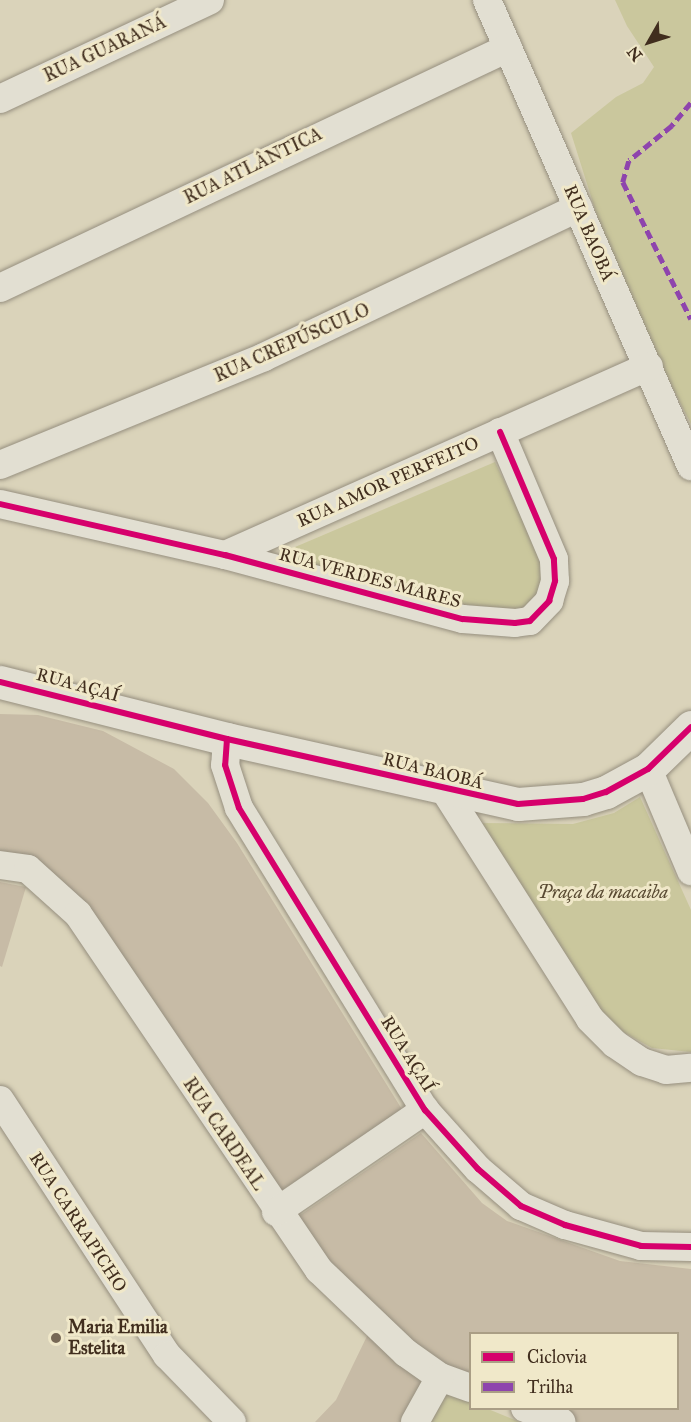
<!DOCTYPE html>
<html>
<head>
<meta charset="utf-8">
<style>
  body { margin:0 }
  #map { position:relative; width:691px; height:1422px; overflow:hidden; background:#dad3ba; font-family:"IM FELL Great Primer",serif }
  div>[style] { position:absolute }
  .green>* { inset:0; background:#cac79d }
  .building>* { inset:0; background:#c7bba6 }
  .roads { filter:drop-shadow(0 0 2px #968f7f) drop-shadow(0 0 2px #968f7f) }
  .street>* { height:28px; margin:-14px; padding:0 14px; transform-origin:14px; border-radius:14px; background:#e2dfd2 }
  .secondary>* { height:33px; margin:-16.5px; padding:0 16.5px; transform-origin:16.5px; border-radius:16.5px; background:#e2dfd2 }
  .quiet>* { height:4.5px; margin-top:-2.25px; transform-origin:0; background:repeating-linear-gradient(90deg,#8e44ad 0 9px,transparent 0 13.5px) }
  .cycleway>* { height:6px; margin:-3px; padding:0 3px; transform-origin:3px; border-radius:3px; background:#d6006c }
  .dots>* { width:16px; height:16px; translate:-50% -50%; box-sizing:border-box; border:3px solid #f0e8c9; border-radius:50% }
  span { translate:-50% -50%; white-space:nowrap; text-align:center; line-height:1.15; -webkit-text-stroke:6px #f0e8c9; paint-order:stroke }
  .street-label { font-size:18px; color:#412e1e }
  .park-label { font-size:18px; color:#5a4b33; font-style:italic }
  .poi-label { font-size:18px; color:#412e1e; font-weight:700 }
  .left { translate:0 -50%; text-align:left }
  .legend { position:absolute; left:469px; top:1332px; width:210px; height:78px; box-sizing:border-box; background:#f0e8c9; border:2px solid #aa9e85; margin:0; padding:8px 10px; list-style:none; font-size:18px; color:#412e1e }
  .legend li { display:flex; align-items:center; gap:12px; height:30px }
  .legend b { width:30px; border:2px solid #aa9e85 }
  .north { position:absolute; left:619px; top:12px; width:60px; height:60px; -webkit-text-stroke:4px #f0e8c9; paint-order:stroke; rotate:231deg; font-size:16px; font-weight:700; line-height:24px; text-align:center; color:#412e1e }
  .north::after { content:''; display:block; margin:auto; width:21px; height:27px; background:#412e1e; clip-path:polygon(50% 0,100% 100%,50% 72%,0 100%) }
</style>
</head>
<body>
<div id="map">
  <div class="green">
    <i style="clip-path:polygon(615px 0,691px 0,691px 424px,643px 330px,600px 225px,571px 133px,616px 97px,643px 83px,654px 67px,627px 26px)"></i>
    <i style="clip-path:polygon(495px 462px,545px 566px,544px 600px,499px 616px,279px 564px,281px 553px)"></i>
    <i style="clip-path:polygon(640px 797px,691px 910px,691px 1052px,652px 1048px,618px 1029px,578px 985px,474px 823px,573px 824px,614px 813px)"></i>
    <i style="clip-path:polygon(450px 1389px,470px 1400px,470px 1408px,488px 1409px,520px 1422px,427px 1422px)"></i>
  </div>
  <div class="building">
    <i style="clip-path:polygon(0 714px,38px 715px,103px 731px,174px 769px,208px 803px,237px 843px,403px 1111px,279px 1192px,207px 1080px,8px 854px,0 854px)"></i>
    <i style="clip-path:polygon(0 882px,26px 887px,2px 967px,0 966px)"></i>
    <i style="clip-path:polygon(421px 1133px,482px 1203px,507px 1221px,620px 1261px,691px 1269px,691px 1422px,578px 1422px,536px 1408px,678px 1408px,678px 1334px,470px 1334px,470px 1379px,438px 1363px,367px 1308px,293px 1220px)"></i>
    <i style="clip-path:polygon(368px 1334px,422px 1382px,400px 1422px,315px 1422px,336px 1400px)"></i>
  </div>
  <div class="roads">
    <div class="street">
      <i style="left:487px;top:0;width:509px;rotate:66.36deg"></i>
      <i style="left:0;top:99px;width:232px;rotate:-25.2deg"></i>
      <i style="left:0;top:288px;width:562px;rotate:-25.29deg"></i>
      <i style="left:0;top:465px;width:285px;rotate:-22.2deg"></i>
      <i style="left:264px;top:357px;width:348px;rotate:-25.4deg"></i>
      <i style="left:0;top:504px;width:231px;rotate:12.8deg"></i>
      <i style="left:225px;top:555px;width:246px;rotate:15.1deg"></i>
      <i style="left:463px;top:619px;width:52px;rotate:4.4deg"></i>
      <i style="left:515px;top:623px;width:15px;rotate:-8deg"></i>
      <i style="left:530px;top:621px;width:28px;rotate:-46deg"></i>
      <i style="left:549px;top:601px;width:21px;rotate:-73deg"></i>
      <i style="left:555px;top:581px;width:22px;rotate:-93deg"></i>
      <i style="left:554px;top:559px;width:138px;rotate:-113deg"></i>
      <i style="left:225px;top:555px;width:464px;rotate:-24deg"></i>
      <i style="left:227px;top:739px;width:26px;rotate:94deg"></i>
      <i style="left:225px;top:765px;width:45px;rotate:72deg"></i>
      <i style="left:239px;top:808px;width:355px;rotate:58.4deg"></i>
      <i style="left:425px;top:1110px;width:79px;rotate:48.1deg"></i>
      <i style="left:478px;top:1169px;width:57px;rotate:40.7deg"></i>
      <i style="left:521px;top:1206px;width:48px;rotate:23.4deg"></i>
      <i style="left:565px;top:1225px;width:79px;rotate:15.4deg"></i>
      <i style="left:641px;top:1246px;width:50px;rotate:1.1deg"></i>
      <i style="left:648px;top:769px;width:111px;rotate:67.1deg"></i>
      <i style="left:445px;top:791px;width:270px;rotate:57.5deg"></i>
      <i style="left:590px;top:1019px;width:35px;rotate:45deg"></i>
      <i style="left:615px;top:1044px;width:32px;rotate:34deg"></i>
      <i style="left:642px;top:1062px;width:25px;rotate:18deg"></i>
      <i style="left:666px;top:1070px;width:25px;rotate:-5deg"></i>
      <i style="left:0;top:865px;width:28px;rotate:8deg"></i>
      <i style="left:28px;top:869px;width:67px;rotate:42deg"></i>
      <i style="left:78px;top:914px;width:430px;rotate:55.9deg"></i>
      <i style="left:319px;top:1270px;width:120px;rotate:43.7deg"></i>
      <i style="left:406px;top:1353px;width:42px;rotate:35.2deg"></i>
      <i style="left:440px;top:1377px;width:32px;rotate:20deg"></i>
      <i style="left:0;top:1100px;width:305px;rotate:56.8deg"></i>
      <i style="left:167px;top:1355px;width:93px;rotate:45.9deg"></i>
      <i style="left:276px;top:1212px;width:181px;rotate:-34.4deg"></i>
      <i style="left:525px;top:1408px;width:39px;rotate:21deg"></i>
      <i style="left:415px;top:1422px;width:51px;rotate:-60.9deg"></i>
    </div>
    <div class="secondary">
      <i style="left:0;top:682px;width:234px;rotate:14.1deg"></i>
      <i style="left:227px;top:739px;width:298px;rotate:12.6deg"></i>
      <i style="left:518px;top:804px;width:65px;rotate:-4.4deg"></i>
      <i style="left:583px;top:799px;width:24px;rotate:-17deg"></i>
      <i style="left:606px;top:792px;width:48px;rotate:-28.7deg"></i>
      <i style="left:648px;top:769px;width:60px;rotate:-44.3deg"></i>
    </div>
  </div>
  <div class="quiet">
    <i style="left:691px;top:103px;width:30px;rotate:130deg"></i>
    <i style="left:672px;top:126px;width:55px;rotate:140.9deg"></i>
    <i style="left:629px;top:161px;width:22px;rotate:106deg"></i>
    <i style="left:623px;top:182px;width:153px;rotate:63.6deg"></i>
  </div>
  <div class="cycleway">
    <i style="left:0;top:504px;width:231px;rotate:12.8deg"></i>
    <i style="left:225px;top:555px;width:246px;rotate:15.1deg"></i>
    <i style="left:463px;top:619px;width:52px;rotate:4.4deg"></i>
    <i style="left:515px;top:623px;width:15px;rotate:-8deg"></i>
    <i style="left:530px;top:621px;width:28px;rotate:-46deg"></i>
    <i style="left:549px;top:601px;width:21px;rotate:-73deg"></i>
    <i style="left:555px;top:581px;width:22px;rotate:-93deg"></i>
    <i style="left:554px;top:559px;width:138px;rotate:-113deg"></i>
    <i style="left:0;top:682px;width:234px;rotate:14.1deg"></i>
    <i style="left:227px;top:739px;width:298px;rotate:12.6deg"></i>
    <i style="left:518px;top:804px;width:65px;rotate:-4.4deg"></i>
    <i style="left:583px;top:799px;width:24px;rotate:-17deg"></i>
    <i style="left:606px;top:792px;width:48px;rotate:-28.7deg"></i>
    <i style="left:648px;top:769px;width:60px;rotate:-44.3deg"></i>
    <i style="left:227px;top:739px;width:26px;rotate:94deg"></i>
    <i style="left:225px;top:765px;width:45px;rotate:72deg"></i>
    <i style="left:239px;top:808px;width:355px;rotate:58.4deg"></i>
    <i style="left:425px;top:1110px;width:79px;rotate:48.1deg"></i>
    <i style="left:478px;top:1169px;width:57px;rotate:40.7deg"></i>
    <i style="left:521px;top:1206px;width:48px;rotate:23.4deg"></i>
    <i style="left:565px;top:1225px;width:79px;rotate:15.4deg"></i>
    <i style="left:641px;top:1246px;width:50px;rotate:1.1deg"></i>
  </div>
  <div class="dots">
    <i style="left:56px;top:1338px;background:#776855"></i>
  </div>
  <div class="street-label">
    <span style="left:105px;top:49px;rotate:-25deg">RUA GUARANÁ</span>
    <span style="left:253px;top:166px;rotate:-26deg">RUA ATLÂNTICA</span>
    <span style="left:589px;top:233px;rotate:67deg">RUA BAOBÁ</span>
    <span style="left:292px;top:343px;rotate:-24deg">RUA CREPÚSCULO</span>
    <span style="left:388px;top:482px;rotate:-24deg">RUA AMOR PERFEITO</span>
    <span style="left:370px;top:578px;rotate:15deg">RUA VERDES MARES</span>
    <span style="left:78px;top:685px;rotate:15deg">RUA AÇAÍ</span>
    <span style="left:433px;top:771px;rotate:14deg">RUA BAOBÁ</span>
    <span style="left:408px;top:1054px;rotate:58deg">RUA AÇAÍ</span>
    <span style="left:224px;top:1134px;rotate:56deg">RUA CARDEAL</span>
    <span style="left:78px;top:1222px;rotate:57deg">RUA CARRAPICHO</span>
  </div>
  <div class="park-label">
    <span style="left:603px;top:892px">Praça da macaiba</span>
  </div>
  <div class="poi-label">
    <span class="left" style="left:68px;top:1338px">Maria Emilia<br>Estelita</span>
  </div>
  <ul class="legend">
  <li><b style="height:8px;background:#d6006c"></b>Ciclovia</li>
  <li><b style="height:8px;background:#8e44ad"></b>Trilha</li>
  </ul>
  <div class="north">N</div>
</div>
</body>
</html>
